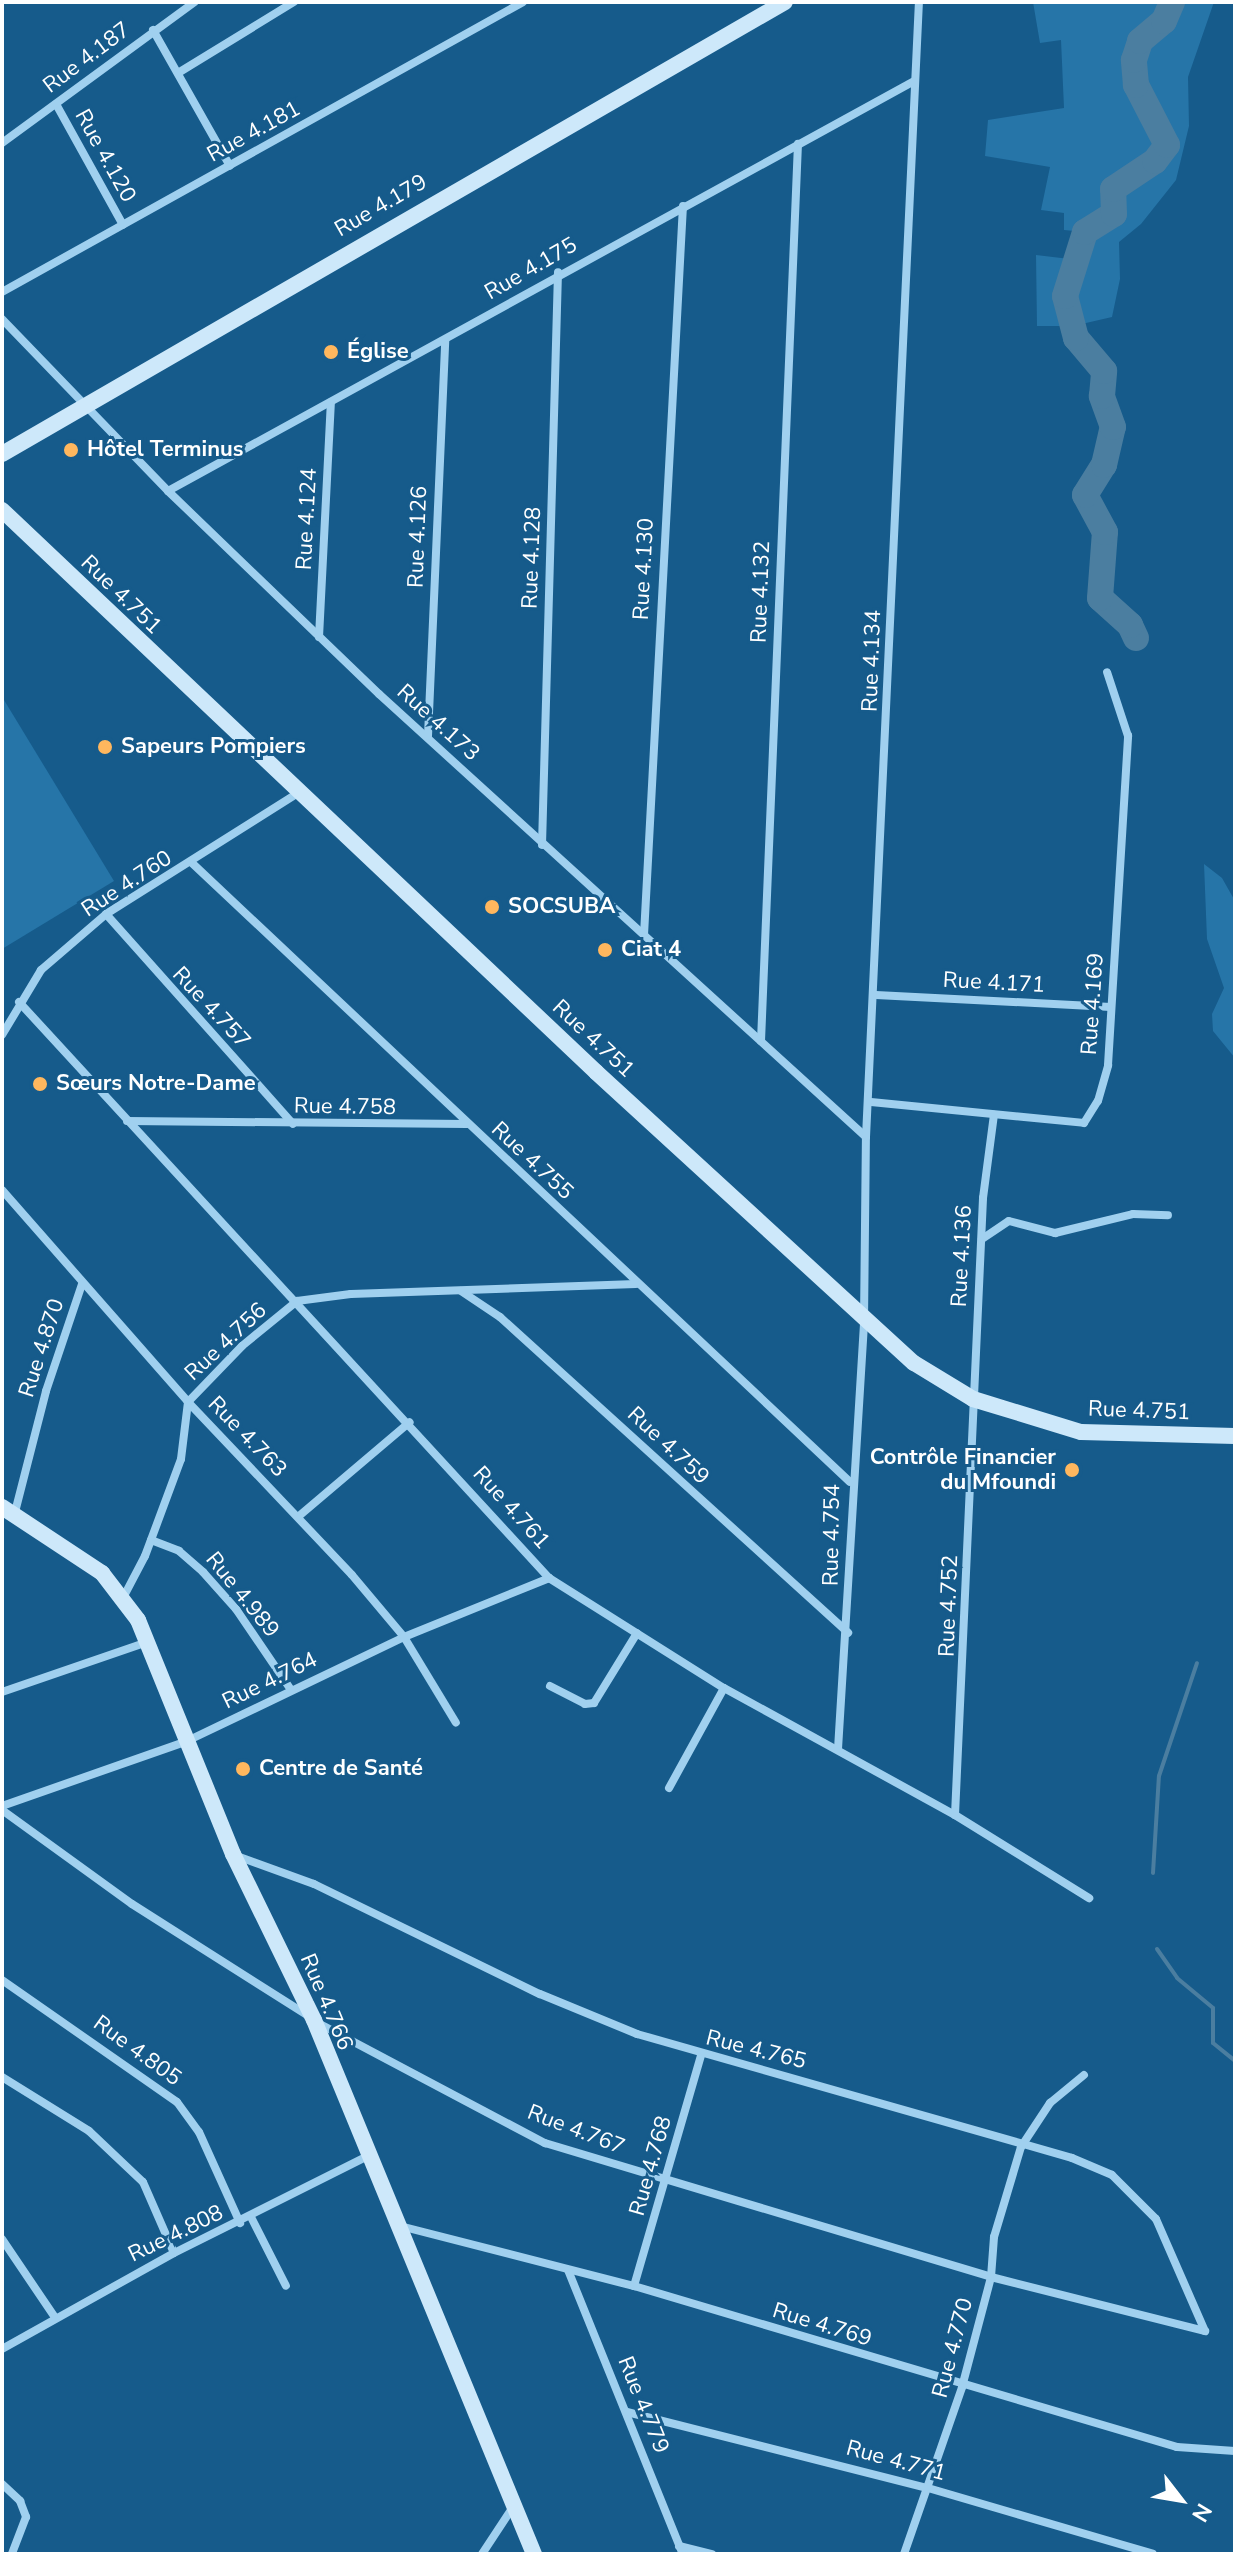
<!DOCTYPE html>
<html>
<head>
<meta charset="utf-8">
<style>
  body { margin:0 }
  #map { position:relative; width:1237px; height:2556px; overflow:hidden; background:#165b8b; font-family:"Nunito Sans",sans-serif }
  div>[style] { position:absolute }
  .green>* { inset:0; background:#2675a8 }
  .stream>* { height:4px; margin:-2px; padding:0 2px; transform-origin:2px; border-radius:2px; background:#4b7ea0 }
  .river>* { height:26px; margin:-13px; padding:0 13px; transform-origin:13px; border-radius:13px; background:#4b7ea0 }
  .street>* { height:8px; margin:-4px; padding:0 4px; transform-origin:4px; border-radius:4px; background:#a0d0ef }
  .secondary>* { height:16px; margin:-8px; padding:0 8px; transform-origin:8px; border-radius:8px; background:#cde8fa }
  .dots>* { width:22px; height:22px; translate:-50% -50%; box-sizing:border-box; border:4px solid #165b8b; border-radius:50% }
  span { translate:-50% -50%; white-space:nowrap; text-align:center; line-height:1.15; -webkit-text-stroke:6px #165b8b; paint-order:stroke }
  .street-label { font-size:22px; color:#fff }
  .poi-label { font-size:22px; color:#fff; font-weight:700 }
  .left { translate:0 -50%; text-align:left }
  .right { translate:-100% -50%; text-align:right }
  .frame { position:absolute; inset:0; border:4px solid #fff; pointer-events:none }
  .north { position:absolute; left:1141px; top:2460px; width:80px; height:80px; -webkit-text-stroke:6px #165b8b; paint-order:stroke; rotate:121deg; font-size:22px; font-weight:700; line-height:32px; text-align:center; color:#fff }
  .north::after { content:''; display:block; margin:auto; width:28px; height:36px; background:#fff; clip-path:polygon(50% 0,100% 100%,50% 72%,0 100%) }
</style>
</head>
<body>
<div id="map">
  <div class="green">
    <i style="clip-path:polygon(1033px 2px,1214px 2px,1188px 77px,1189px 126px,1176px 180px,1141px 224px,1119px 242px,1120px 279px,1112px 317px,1073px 326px,1037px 326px,1036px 255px,1078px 260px,1085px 232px,1064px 230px,1064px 213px,1041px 210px,1050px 167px,985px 156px,988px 120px,1064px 108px,1061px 40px,1040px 43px)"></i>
    <i style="clip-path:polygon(4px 700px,114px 881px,2px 949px,2px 701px)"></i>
    <i style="clip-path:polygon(1204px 864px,1222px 878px,1235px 901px,1235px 1058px,1213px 1031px,1212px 1014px,1224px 988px,1207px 939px)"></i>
  </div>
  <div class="stream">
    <i style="left:1153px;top:1873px;width:97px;rotate:-86.5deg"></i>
    <i style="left:1159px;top:1776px;width:119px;rotate:-71.4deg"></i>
    <i style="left:1157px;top:1949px;width:35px;rotate:55deg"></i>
    <i style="left:1177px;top:1978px;width:47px;rotate:39.8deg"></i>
    <i style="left:1213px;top:2008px;width:35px;rotate:90deg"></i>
    <i style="left:1213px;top:2043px;width:28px;rotate:39deg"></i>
  </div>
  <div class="river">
    <i style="left:1136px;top:638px;width:14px;rotate:-115deg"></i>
    <i style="left:1130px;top:625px;width:40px;rotate:-138deg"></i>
    <i style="left:1100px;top:598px;width:66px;rotate:-85.7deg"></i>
    <i style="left:1105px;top:532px;width:42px;rotate:-118.4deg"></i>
    <i style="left:1085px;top:495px;width:36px;rotate:-58deg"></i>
    <i style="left:1104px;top:465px;width:39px;rotate:-77deg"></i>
    <i style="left:1113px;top:427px;width:33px;rotate:-110deg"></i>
    <i style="left:1102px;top:396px;width:25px;rotate:-85deg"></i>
    <i style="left:1104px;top:371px;width:43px;rotate:-130.3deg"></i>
    <i style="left:1076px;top:338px;width:43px;rotate:-104.7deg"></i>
    <i style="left:1065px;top:296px;width:67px;rotate:-72.6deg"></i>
    <i style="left:1085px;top:232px;width:34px;rotate:-32deg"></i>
    <i style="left:1114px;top:214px;width:25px;rotate:-92deg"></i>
    <i style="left:1113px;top:189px;width:50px;rotate:-33.7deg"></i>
    <i style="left:1155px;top:161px;width:20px;rotate:-53deg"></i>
    <i style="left:1167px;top:145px;width:68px;rotate:-117.3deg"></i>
    <i style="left:1136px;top:85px;width:25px;rotate:-95deg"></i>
    <i style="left:1134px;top:60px;width:20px;rotate:-72deg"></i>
    <i style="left:1140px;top:41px;width:31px;rotate:-40deg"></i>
    <i style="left:1164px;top:21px;width:21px;rotate:-67deg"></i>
  </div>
  <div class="street">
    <i style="left:153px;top:30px;width:156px;rotate:60.5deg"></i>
    <i style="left:178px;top:73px;width:136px;rotate:-31.5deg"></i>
    <i style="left:56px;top:104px;width:138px;rotate:61deg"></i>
    <i style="left:2px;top:143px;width:239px;rotate:-36.2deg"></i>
    <i style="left:2px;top:292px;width:596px;rotate:-29.1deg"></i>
    <i style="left:2px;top:319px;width:239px;rotate:46deg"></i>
    <i style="left:168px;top:491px;width:293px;rotate:43.9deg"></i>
    <i style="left:379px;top:694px;width:658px;rotate:42.29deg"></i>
    <i style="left:168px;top:491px;width:851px;rotate:-28.79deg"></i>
    <i style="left:319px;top:637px;width:235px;rotate:-87.1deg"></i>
    <i style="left:428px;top:736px;width:396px;rotate:-87.5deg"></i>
    <i style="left:542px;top:845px;width:573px;rotate:-88.4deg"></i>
    <i style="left:192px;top:863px;width:903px;rotate:43.25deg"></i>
    <i style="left:106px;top:914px;width:281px;rotate:48.3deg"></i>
    <i style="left:644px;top:935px;width:730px;rotate:-86.94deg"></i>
    <i style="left:876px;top:995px;width:235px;rotate:2.9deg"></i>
    <i style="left:19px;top:1002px;width:783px;rotate:47.38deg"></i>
    <i style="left:549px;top:1578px;width:207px;rotate:32.2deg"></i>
    <i style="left:724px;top:1688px;width:264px;rotate:28.8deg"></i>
    <i style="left:955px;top:1815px;width:158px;rotate:31.8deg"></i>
    <i style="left:2px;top:1035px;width:76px;rotate:-59deg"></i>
    <i style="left:41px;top:970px;width:86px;rotate:-40.7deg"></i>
    <i style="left:106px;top:914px;width:229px;rotate:-32.2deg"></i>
    <i style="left:761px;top:1041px;width:898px;rotate:-87.64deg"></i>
    <i style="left:871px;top:1102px;width:214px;rotate:5.6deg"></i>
    <i style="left:1084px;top:1123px;width:26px;rotate:-58deg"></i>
    <i style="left:1098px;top:1101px;width:37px;rotate:-74deg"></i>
    <i style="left:1108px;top:1065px;width:330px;rotate:-86.5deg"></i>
    <i style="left:1128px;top:736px;width:67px;rotate:-108.2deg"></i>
    <i style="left:127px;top:1121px;width:340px;rotate:0.5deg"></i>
    <i style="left:2px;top:1190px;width:282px;rotate:48.7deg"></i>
    <i style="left:188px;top:1402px;width:238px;rotate:46.5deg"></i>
    <i style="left:352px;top:1575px;width:81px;rotate:50deg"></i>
    <i style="left:404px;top:1637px;width:100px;rotate:58.8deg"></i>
    <i style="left:982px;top:1239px;width:32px;rotate:-34deg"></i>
    <i style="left:1009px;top:1221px;width:48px;rotate:14.6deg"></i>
    <i style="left:1055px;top:1233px;width:80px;rotate:-13.7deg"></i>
    <i style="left:1133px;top:1214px;width:35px;rotate:2deg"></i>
    <i style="left:461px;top:1291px;width:47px;rotate:33.7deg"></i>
    <i style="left:500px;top:1317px;width:470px;rotate:42.2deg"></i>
    <i style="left:14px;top:1516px;width:129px;rotate:-75.6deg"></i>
    <i style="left:46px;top:1391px;width:113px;rotate:-71.4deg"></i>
    <i style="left:299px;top:1516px;width:145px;rotate:-40.3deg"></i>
    <i style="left:151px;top:1540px;width:30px;rotate:21deg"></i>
    <i style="left:179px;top:1551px;width:32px;rotate:41deg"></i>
    <i style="left:203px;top:1572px;width:50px;rotate:48.3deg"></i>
    <i style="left:236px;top:1609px;width:98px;rotate:55.8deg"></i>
    <i style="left:124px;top:1596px;width:45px;rotate:-62.3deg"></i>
    <i style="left:145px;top:1556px;width:103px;rotate:-69.6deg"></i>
    <i style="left:181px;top:1459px;width:57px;rotate:-83deg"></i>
    <i style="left:188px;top:1402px;width:78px;rotate:-46deg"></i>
    <i style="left:242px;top:1346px;width:71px;rotate:-39.3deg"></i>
    <i style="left:297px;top:1301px;width:54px;rotate:-7.4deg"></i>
    <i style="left:351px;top:1294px;width:285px;rotate:-2deg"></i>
    <i style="left:550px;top:1686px;width:39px;rotate:27deg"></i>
    <i style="left:585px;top:1704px;width:9px;rotate:-6deg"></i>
    <i style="left:594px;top:1703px;width:82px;rotate:-58.4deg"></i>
    <i style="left:2px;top:1692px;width:153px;rotate:-19deg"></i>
    <i style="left:838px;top:1749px;width:429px;rotate:-86.5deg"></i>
    <i style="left:864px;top:1321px;width:184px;rotate:-89.4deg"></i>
    <i style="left:866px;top:1137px;width:1136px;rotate:-87.33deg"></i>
    <i style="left:669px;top:1788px;width:114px;rotate:-61.2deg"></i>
    <i style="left:2px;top:1806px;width:194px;rotate:-19.3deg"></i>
    <i style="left:185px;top:1742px;width:243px;rotate:-25.6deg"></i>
    <i style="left:404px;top:1637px;width:157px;rotate:-22.1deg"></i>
    <i style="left:2px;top:1810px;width:160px;rotate:35.9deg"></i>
    <i style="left:132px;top:1904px;width:207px;rotate:32.4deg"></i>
    <i style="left:955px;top:1815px;width:618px;rotate:-87.4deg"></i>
    <i style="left:983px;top:1198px;width:84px;rotate:-82.5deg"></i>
    <i style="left:234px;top:1855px;width:85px;rotate:19.9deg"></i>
    <i style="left:314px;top:1884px;width:251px;rotate:26deg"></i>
    <i style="left:540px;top:1994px;width:105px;rotate:22.4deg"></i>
    <i style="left:637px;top:2034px;width:452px;rotate:15.9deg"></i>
    <i style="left:1072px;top:2158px;width:43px;rotate:23deg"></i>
    <i style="left:1112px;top:2175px;width:62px;rotate:45deg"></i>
    <i style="left:1156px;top:2219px;width:122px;rotate:66.4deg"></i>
    <i style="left:2px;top:1980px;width:213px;rotate:34.9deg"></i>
    <i style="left:177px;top:2102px;width:37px;rotate:54deg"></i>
    <i style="left:199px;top:2132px;width:100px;rotate:65.7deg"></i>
    <i style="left:318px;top:2023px;width:257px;rotate:27.9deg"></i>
    <i style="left:545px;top:2143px;width:466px;rotate:16.7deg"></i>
    <i style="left:991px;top:2277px;width:221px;rotate:14.2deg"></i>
    <i style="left:2px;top:2077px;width:102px;rotate:31.8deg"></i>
    <i style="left:89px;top:2131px;width:74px;rotate:43.4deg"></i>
    <i style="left:143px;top:2182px;width:77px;rotate:66.4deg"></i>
    <i style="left:251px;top:2217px;width:77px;rotate:63.1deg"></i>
    <i style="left:400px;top:2226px;width:242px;rotate:14.4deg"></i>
    <i style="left:634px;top:2286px;width:566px;rotate:16.52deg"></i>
    <i style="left:1177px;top:2447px;width:58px;rotate:3.9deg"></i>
    <i style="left:2px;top:2239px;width:93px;rotate:56deg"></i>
    <i style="left:568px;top:2270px;width:306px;rotate:68deg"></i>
    <i style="left:634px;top:2286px;width:240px;rotate:-73.8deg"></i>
    <i style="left:2px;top:2349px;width:197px;rotate:-29.2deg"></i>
    <i style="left:174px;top:2253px;width:217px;rotate:-26.6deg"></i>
    <i style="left:627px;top:2412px;width:310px;rotate:14.2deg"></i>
    <i style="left:928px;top:2488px;width:234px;rotate:16.3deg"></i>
    <i style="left:2px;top:2484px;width:25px;rotate:43deg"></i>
    <i style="left:20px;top:2501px;width:17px;rotate:69deg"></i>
    <i style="left:26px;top:2517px;width:40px;rotate:111deg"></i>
    <i style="left:679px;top:2546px;width:34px;rotate:14deg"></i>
    <i style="left:482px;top:2554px;width:56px;rotate:-56.6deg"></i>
    <i style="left:904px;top:2554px;width:177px;rotate:-70.8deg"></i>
    <i style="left:962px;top:2387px;width:114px;rotate:-75.2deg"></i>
    <i style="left:991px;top:2277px;width:40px;rotate:-85.7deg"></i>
    <i style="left:994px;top:2237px;width:94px;rotate:-73.3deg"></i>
    <i style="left:1021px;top:2147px;width:53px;rotate:-56.6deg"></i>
    <i style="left:1050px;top:2103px;width:44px;rotate:-39.5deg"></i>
  </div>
  <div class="secondary">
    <i style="left:2px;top:454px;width:904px;rotate:-30deg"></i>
    <i style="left:2px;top:510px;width:818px;rotate:43.41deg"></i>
    <i style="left:596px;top:1072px;width:431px;rotate:42.5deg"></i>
    <i style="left:914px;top:1363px;width:69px;rotate:31.4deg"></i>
    <i style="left:973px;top:1399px;width:113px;rotate:17deg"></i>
    <i style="left:1081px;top:1432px;width:154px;rotate:1.5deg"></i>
    <i style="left:2px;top:1507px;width:120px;rotate:33.4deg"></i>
    <i style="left:102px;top:1573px;width:59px;rotate:52.5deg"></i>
    <i style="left:138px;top:1620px;width:253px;rotate:67.9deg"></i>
    <i style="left:233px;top:1854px;width:185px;rotate:64deg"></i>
    <i style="left:314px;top:2020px;width:578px;rotate:67.61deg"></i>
  </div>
  <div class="dots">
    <i style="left:331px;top:352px;background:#ffb75e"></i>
    <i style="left:71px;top:450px;background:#ffb75e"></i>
    <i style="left:105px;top:747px;background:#ffb75e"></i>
    <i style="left:492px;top:907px;background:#ffb75e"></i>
    <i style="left:605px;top:950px;background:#ffb75e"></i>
    <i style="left:40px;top:1084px;background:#ffb75e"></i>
    <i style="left:1072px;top:1470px;background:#ffb75e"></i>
    <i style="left:243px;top:1769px;background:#ffb75e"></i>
  </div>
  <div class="street-label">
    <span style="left:87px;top:58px;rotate:-37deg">Rue 4.187</span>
    <span style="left:254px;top:132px;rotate:-29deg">Rue 4.181</span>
    <span style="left:105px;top:156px;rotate:61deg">Rue 4.120</span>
    <span style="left:381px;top:206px;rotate:-30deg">Rue 4.179</span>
    <span style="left:531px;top:269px;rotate:-30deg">Rue 4.175</span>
    <span style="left:307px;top:519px;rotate:-87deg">Rue 4.124</span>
    <span style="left:418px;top:537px;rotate:-88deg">Rue 4.126</span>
    <span style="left:532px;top:558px;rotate:-88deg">Rue 4.128</span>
    <span style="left:644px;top:569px;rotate:-87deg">Rue 4.130</span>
    <span style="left:761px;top:592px;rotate:-88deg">Rue 4.132</span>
    <span style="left:121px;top:595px;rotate:44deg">Rue 4.751</span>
    <span style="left:872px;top:661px;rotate:-88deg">Rue 4.134</span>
    <span style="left:438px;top:723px;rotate:42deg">Rue 4.173</span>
    <span style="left:127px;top:884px;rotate:-33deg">Rue 4.760</span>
    <span style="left:994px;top:983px;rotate:3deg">Rue 4.171</span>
    <span style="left:1093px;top:1004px;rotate:-86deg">Rue 4.169</span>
    <span style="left:211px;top:1008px;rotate:47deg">Rue 4.757</span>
    <span style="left:593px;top:1039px;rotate:43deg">Rue 4.751</span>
    <span style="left:345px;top:1107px;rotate:1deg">Rue 4.758</span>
    <span style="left:532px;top:1161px;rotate:43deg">Rue 4.755</span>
    <span style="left:962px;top:1256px;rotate:-87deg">Rue 4.136</span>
    <span style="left:226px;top:1342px;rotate:-43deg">Rue 4.756</span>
    <span style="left:42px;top:1348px;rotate:-72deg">Rue 4.870</span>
    <span style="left:1139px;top:1411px;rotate:2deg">Rue 4.751</span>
    <span style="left:247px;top:1437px;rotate:46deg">Rue 4.763</span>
    <span style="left:668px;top:1446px;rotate:43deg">Rue 4.759</span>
    <span style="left:511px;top:1508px;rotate:48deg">Rue 4.761</span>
    <span style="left:832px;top:1535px;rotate:-89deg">Rue 4.754</span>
    <span style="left:242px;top:1595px;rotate:51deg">Rue 4.989</span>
    <span style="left:949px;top:1606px;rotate:-88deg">Rue 4.752</span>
    <span style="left:270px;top:1681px;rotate:-26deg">Rue 4.764</span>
    <span style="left:326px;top:2002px;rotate:67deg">Rue 4.766</span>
    <span style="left:756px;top:2050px;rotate:14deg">Rue 4.765</span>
    <span style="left:137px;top:2051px;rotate:36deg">Rue 4.805</span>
    <span style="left:576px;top:2130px;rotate:21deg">Rue 4.767</span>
    <span style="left:651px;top:2166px;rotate:-74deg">Rue 4.768</span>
    <span style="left:176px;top:2234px;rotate:-26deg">Rue 4.808</span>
    <span style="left:822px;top:2325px;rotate:17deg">Rue 4.769</span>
    <span style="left:953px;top:2348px;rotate:-75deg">Rue 4.770</span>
    <span style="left:643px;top:2405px;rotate:68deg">Rue 4.779</span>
    <span style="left:896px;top:2461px;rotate:15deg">Rue 4.771</span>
  </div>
  <div class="poi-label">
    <span class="left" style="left:347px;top:352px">Église</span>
    <span class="left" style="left:87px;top:450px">Hôtel Terminus</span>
    <span class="left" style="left:121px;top:747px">Sapeurs Pompiers</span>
    <span class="left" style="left:508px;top:907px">SOCSUBA</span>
    <span class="left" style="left:621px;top:950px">Ciat 4</span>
    <span class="left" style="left:56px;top:1084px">Sœurs Notre-Dame</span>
    <span class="right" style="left:1056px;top:1470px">Contrôle Financier<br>du Mfoundi</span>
    <span class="left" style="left:259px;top:1769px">Centre de Santé</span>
  </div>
  <div class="frame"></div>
  <div class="north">N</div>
</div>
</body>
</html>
